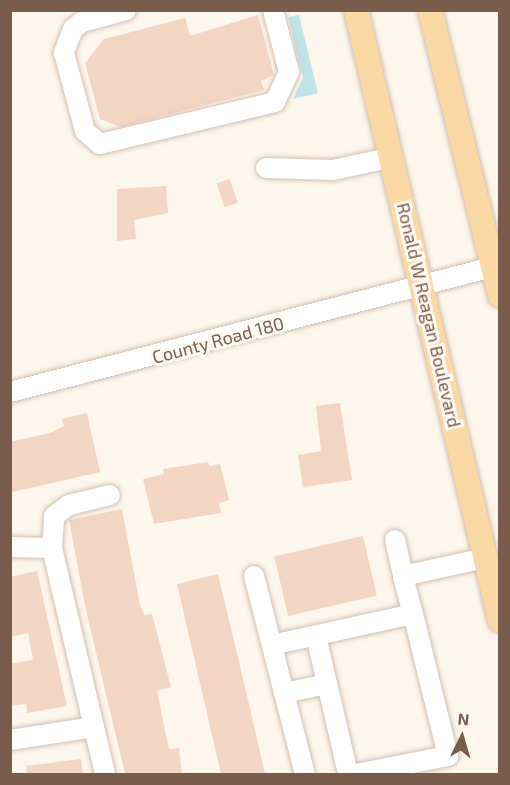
<!DOCTYPE html>
<html>
<head>
<meta charset="utf-8">
<style>
  body { margin:0 }
  #map { position:relative; width:510px; height:785px; overflow:hidden; background:#fdf6ec; font-family:"Exo 2",sans-serif }
  div>[style] { position:absolute }
  .water>* { inset:0; background:#bfe3e8 }
  .building>* { inset:0; background:#f3d5c3; transform-origin:0 0 }
  .roads { filter:drop-shadow(0 0 2px #d1beb0) drop-shadow(0 0 2px #d1beb0) }
  .minor>* { height:20px; margin:-10px; padding:0 10px; transform-origin:10px; border-radius:10px; background:#fff }
  .major>* { height:24px; margin:-12px; padding:0 12px; transform-origin:12px; border-radius:12px; background:#fbd9a5 }
  span { translate:-50% -50%; white-space:nowrap; text-align:center; line-height:1.15; -webkit-text-stroke:6px #fffaf3; paint-order:stroke }
  .street-label { font-size:18px; color:#7a5c4d }
  .frame { position:absolute; inset:0; border:12px solid #7a5c4d; pointer-events:none }
  .north { position:absolute; left:432px; top:707px; width:60px; height:60px; -webkit-text-stroke:4px #fffaf3; paint-order:stroke; rotate:5deg; font-size:16px; font-weight:700; line-height:24px; text-align:center; color:#7a5c4d }
  .north::after { content:''; display:block; margin:auto; width:21px; height:27px; background:#7a5c4d; clip-path:polygon(50% 0,100% 100%,50% 72%,0 100%) }
</style>
</head>
<body>
<div id="map">
  <div class="water">
    <i style="clip-path:polygon(299px 15px,318px 93px,293px 99px,303px 78px,288px 17px)"></i>
  </div>
  <div class="building">
    <i style="clip-path:polygon(258px 15px,274px 75px,261px 81px,264px 90px,120px 127px,100px 119px,85px 63px,104px 39px,185px 18px,190px 36px)"></i>
    <i style="left:230px;top:179px;width:25px;height:14px;rotate:72deg"></i>
    <i style="clip-path:polygon(166px 186px,168px 213px,134px 220px,136px 239px,117px 241px,117px 189px)"></i>
    <i style="clip-path:polygon(340px 403px,352px 480px,303px 487px,298px 455px,321px 451px,316px 406px)"></i>
    <i style="clip-path:polygon(87px 413px,100px 472px,12px 492px,10px 442px,50px 433px,64px 426px,62px 419px)"></i>
    <i style="clip-path:polygon(208px 462px,210px 466px,220px 464px,229px 500px,219px 503px,221px 513px,154px 524px,143px 479px,164px 474px,163px 469px)"></i>
    <i style="clip-path:polygon(122px 509px,140px 605px,144px 615px,152px 614px,171px 687px,157px 691px,169px 749px,179px 748px,182px 774px,125px 774px,85px 606px,69px 520px)"></i>
    <i style="left:363px;top:536px;width:61px;height:91px;rotate:77deg"></i>
    <i style="clip-path:polygon(37px 571px,67px 706px,27px 713px,26px 704px,10px 706px,10px 664px,33px 660px,28px 633px,10px 637px,10px 577px)"></i>
    <i style="clip-path:polygon(218px 574px,245px 687px,265px 774px,221px 774px,177px 584px)"></i>
    <i style="clip-path:polygon(81px 759px,83px 774px,27px 774px,26px 766px)"></i>
  </div>
  <div class="roads">
    <div class="minor">
      <i style="left:126px;top:10px;width:46px;rotate:164.7deg"></i>
      <i style="left:82px;top:22px;width:11px;rotate:142deg"></i>
      <i style="left:73px;top:29px;width:26px;rotate:111deg"></i>
      <i style="left:64px;top:53px;width:81px;rotate:74.9deg"></i>
      <i style="left:85px;top:131px;width:20px;rotate:41deg"></i>
      <i style="left:100px;top:144px;width:180px;rotate:-13.5deg"></i>
      <i style="left:275px;top:102px;width:33px;rotate:-65deg"></i>
      <i style="left:289px;top:72px;width:64px;rotate:-104.5deg"></i>
      <i style="left:266px;top:168px;width:67px;rotate:1.7deg"></i>
      <i style="left:333px;top:170px;width:61px;rotate:-12.2deg"></i>
      <i style="left:10px;top:392px;width:506px;rotate:-14.53deg"></i>
      <i style="left:395px;top:540px;width:37px;rotate:77deg"></i>
      <i style="left:10px;top:547px;width:42px;rotate:1.4deg"></i>
      <i style="left:52px;top:548px;width:232px;rotate:76.8deg"></i>
      <i style="left:52px;top:548px;width:32px;rotate:-86deg"></i>
      <i style="left:54px;top:516px;width:19px;rotate:-36deg"></i>
      <i style="left:69px;top:505px;width:42px;rotate:-13.7deg"></i>
      <i style="left:254px;top:576px;width:204px;rotate:75.6deg"></i>
      <i style="left:316px;top:636px;width:142px;rotate:76.9deg"></i>
      <i style="left:272px;top:645px;width:144px;rotate:-12.4deg"></i>
      <i style="left:413px;top:614px;width:39px;rotate:-105deg"></i>
      <i style="left:403px;top:576px;width:84px;rotate:-12.4deg"></i>
      <i style="left:284px;top:693px;width:44px;rotate:-11.8deg"></i>
      <i style="left:10px;top:740px;width:85px;rotate:-8.8deg"></i>
      <i style="left:356px;top:774px;width:94px;rotate:-11.1deg"></i>
      <i style="left:448px;top:756px;width:146px;rotate:-103.8deg"></i>
    </div>
    <div class="major">
      <i style="left:356px;top:10px;width:627px;rotate:76.72deg"></i>
      <i style="left:430px;top:10px;width:294px;rotate:76.2deg"></i>
    </div>
  </div>
  <div class="street-label">
    <span style="left:429px;top:315px;rotate:77deg">Ronald W Reagan Boulevard</span>
    <span style="left:218px;top:340px;rotate:-15deg">County Road 180</span>
  </div>
  <div class="frame"></div>
  <div class="north">N</div>
</div>
</body>
</html>
